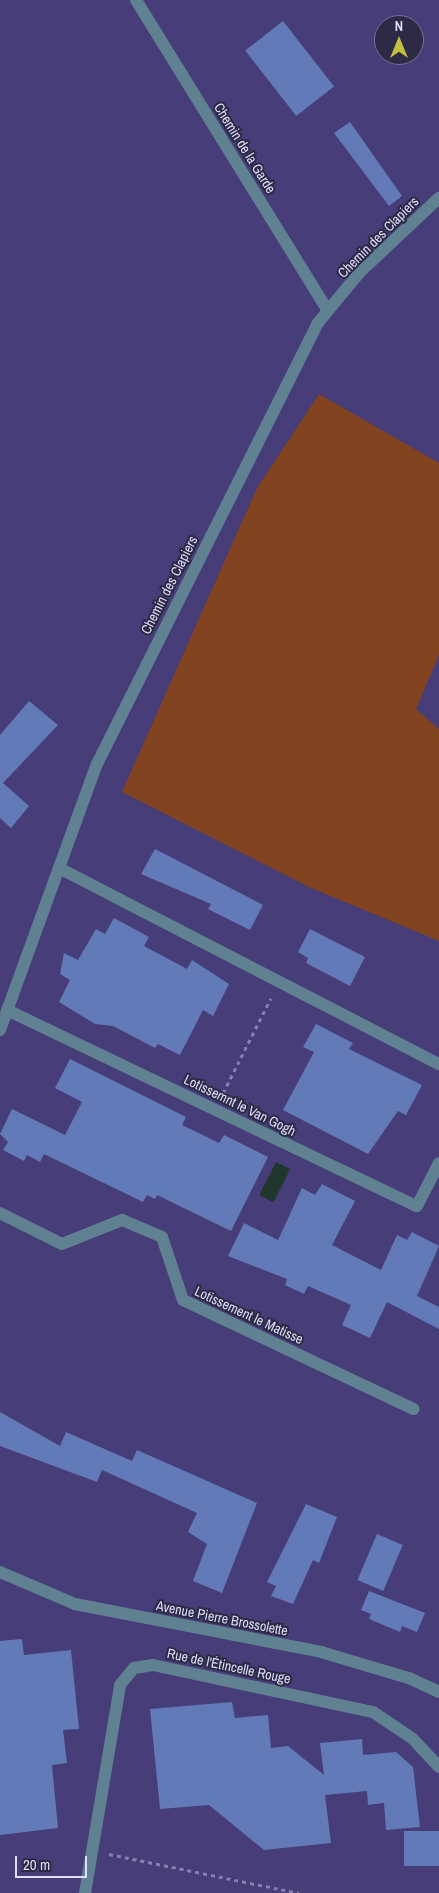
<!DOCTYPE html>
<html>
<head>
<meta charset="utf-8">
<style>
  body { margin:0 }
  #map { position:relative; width:439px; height:1893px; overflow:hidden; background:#463d79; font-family:"Archivo Narrow",sans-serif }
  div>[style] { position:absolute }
  .green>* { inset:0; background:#814320 }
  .water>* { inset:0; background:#20372e; transform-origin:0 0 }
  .building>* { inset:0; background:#637ab8; transform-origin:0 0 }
  .path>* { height:3px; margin-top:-1.5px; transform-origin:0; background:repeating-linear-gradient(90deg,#8680af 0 4px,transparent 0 8px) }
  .minor>* { height:12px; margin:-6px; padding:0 6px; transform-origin:6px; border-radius:6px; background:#608191 }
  span { translate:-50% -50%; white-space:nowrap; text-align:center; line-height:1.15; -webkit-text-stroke:4px #2c2a45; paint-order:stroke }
  .street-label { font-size:14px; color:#dfddfb }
  .north { position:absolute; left:374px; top:15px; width:50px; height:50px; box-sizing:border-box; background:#2c2a45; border:1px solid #74728e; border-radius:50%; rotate:0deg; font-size:14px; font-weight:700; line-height:20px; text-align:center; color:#dfddfb }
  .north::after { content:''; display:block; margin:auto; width:18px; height:22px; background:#c1be40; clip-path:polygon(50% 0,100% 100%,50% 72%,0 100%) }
  .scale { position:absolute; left:15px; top:1856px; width:72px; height:22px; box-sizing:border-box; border:2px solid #dfddfb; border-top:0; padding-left:6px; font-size:15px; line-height:18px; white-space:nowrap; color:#dfddfb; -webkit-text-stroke:4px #2c2a45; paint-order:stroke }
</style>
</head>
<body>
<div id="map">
  <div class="green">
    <i style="clip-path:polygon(319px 394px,439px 463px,439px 655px,416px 709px,439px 729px,439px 941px,311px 888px,122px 792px,257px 488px)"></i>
  </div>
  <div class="water">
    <i style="left:276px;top:1162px;width:16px;height:37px;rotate:27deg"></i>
  </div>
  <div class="building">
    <i style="left:283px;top:21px;width:83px;height:48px;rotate:52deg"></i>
    <i style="clip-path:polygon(350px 122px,402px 196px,389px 206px,334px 133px)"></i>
    <i style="clip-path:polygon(29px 701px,58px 725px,3px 783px,29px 806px,11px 828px,0 818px,0 735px)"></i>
    <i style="clip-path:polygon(155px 849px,263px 905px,250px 930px,208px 909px,211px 904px,141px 874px)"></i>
    <i style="clip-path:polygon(114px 918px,149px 937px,144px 946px,187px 969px,192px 960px,229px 984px,213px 1016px,203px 1010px,180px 1055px,158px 1044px,155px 1048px,113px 1026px,95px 1024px,59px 1002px,70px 980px,60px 974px,64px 953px,78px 960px,96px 929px,105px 934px)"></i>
    <i style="clip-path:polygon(310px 929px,365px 957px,350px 986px,306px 963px,308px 958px,298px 952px)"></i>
    <i style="clip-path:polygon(316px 1024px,353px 1043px,349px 1049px,422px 1085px,406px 1115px,398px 1111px,368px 1154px,283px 1110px,314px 1052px,303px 1047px)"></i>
    <i style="clip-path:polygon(70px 1059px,186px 1117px,182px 1125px,219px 1143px,224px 1135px,268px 1157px,231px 1231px,157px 1195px,155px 1199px,147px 1195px,143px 1202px,44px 1154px,40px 1162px,27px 1155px,24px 1161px,3px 1150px,8px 1142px,0 1134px,12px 1109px,65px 1135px,82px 1102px,55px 1088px)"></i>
    <i style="clip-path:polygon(322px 1184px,355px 1201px,332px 1245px,381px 1270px,397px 1235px,407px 1240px,412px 1232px,439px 1246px,417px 1296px,439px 1307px,439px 1329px,387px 1302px,370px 1338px,342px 1325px,351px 1305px,308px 1286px,304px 1294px,285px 1285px,287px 1279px,228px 1256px,244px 1223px,278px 1240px,302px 1188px,315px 1195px)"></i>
    <i style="clip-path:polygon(0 1412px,60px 1446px,66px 1432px,132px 1461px,137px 1450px,257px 1503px,222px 1593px,193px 1581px,207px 1544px,188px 1532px,197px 1513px,102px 1470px,97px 1482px,0 1446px)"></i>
    <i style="clip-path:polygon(306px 1504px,337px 1517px,319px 1563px,313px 1560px,293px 1604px,271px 1596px,276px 1586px,267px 1582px)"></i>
    <i style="left:377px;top:1534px;width:28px;height:50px;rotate:23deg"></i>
    <i style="clip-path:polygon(369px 1591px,425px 1613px,417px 1632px,402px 1626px,400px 1632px,369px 1619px,371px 1614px,361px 1610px)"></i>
    <i style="clip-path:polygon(22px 1639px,24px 1655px,71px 1650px,79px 1729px,63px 1730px,67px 1763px,52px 1765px,58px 1828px,0 1835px,0 1641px)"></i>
    <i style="clip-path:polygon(232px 1702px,235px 1718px,268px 1715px,271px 1748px,288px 1746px,324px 1775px,320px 1743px,362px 1739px,363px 1755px,396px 1752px,413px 1767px,420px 1827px,386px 1830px,384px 1803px,368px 1805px,367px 1791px,325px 1795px,331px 1843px,264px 1850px,209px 1805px,160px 1809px,150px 1709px)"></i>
    <i style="left:439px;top:1831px;width:35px;height:35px;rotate:90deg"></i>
  </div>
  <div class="path">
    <i style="left:223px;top:1093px;width:106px;rotate:-63.2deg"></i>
    <i style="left:109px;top:1854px;width:194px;rotate:11.6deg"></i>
  </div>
  <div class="minor">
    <i style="left:136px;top:0;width:365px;rotate:58.3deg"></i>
    <i style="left:59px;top:868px;width:428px;rotate:27.3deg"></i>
    <i style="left:7px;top:1010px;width:454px;rotate:25.6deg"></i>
    <i style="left:417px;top:1206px;width:48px;rotate:-62.9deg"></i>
    <i style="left:0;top:1030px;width:283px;rotate:-70deg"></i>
    <i style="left:97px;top:764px;width:492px;rotate:-63.4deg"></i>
    <i style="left:317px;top:324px;width:66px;rotate:-50.5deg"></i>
    <i style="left:359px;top:273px;width:110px;rotate:-43.2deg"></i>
    <i style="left:0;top:1213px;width:69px;rotate:26.6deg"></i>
    <i style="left:62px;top:1244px;width:65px;rotate:-21.8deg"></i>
    <i style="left:122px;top:1220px;width:43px;rotate:23deg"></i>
    <i style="left:162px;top:1237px;width:66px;rotate:71.6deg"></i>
    <i style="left:183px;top:1300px;width:255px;rotate:25.3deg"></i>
    <i style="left:0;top:1572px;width:82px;rotate:23.1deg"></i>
    <i style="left:75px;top:1604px;width:251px;rotate:11deg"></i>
    <i style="left:321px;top:1652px;width:92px;rotate:16.5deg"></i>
    <i style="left:409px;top:1678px;width:33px;rotate:25deg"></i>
    <i style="left:85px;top:1893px;width:211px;rotate:-80.4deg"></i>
    <i style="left:120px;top:1685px;width:22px;rotate:-51deg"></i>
    <i style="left:134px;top:1668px;width:19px;rotate:-9deg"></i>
    <i style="left:153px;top:1665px;width:225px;rotate:12.1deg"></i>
    <i style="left:373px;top:1712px;width:48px;rotate:34deg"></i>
    <i style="left:413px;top:1739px;width:38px;rotate:47deg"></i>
  </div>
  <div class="street-label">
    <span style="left:245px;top:148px;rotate:58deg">Chemin de la Garde</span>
    <span style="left:378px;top:237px;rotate:-45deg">Chemin des Clapiers</span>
    <span style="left:169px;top:585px;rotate:-63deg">Chemin des Clapiers</span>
    <span style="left:240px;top:1105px;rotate:26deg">Lotissemnt le Van Gogh</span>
    <span style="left:249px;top:1315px;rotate:25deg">Lotissement le Matisse</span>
    <span style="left:222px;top:1618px;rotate:11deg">Avenue Pierre Brossolette</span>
    <span style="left:229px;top:1666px;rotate:12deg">Rue de l'Étincelle Rouge</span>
  </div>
  <div class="north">N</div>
  <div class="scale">20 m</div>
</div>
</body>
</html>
